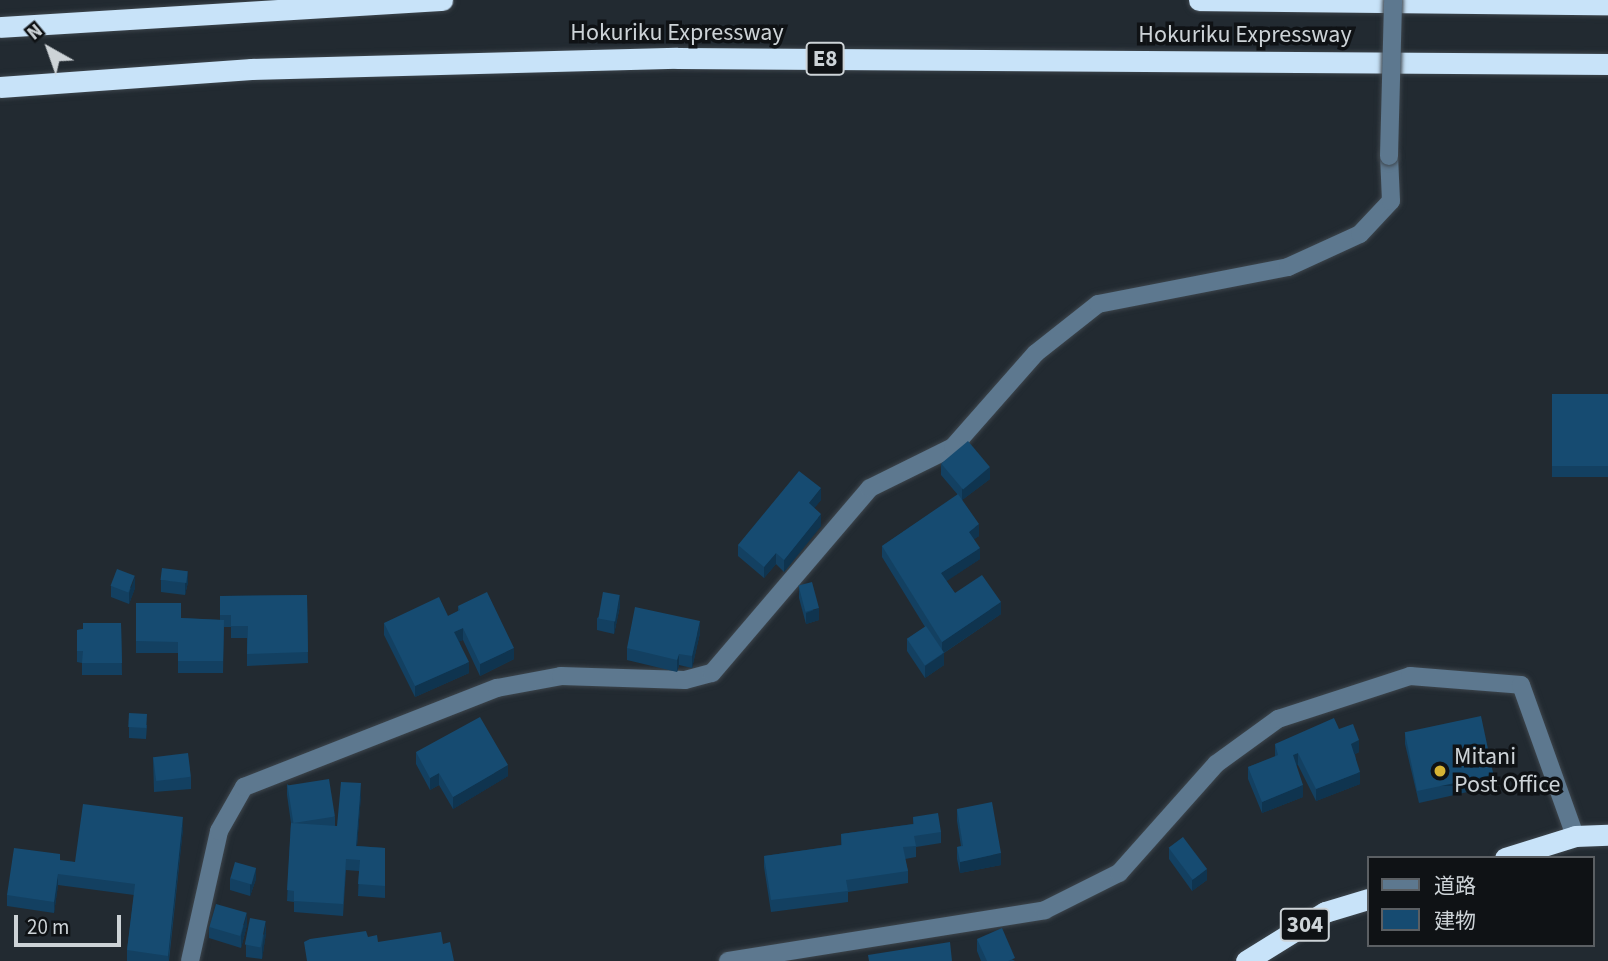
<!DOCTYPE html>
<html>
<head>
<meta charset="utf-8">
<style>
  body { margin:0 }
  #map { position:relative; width:1608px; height:961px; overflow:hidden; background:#222a31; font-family:"Source Sans 3","Noto Sans JP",sans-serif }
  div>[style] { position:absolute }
  .roads { filter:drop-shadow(0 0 2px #3d454c) drop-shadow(0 0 2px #3d454c) }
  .minor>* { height:18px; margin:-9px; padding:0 9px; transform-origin:9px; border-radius:9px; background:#5d788f }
  .highway>* { height:21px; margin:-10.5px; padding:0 10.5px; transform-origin:10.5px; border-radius:10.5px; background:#c8e3f9 }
  .bridges { filter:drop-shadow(0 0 2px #3d454c) drop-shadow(0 0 2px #3d454c) }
  .minor-bridge>* { height:18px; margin:-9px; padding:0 9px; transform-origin:9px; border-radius:9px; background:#5d788f }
  .wall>* { inset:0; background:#134061; transform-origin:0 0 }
  .shaded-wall>* { inset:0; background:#0f344f; transform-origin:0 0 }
  .building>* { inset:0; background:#164b71; transform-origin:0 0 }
  .dots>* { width:19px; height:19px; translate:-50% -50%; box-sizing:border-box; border:4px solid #0f1215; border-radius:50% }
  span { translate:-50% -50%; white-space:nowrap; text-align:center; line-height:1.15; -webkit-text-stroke:7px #0f1215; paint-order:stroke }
  .shield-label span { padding:2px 5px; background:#0f1215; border:2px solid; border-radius:5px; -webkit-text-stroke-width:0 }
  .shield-label { font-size:23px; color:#cdd3d7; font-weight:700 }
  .street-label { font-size:24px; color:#cdd3d7 }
  .poi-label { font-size:24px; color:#cdd3d7 }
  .left { translate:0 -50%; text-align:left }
  .legend { position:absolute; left:1367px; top:856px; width:228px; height:91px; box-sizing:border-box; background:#0f1215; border:2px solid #5b5f63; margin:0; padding:9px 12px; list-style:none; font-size:21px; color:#cdd3d7 }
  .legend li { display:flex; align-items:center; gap:14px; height:35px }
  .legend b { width:35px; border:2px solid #5b5f63 }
  .north { position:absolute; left:14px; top:14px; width:70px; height:70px; -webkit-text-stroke:5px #0f1215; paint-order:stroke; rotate:320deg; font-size:19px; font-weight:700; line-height:28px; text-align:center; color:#cdd3d7 }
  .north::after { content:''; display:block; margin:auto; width:24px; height:32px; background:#cdd3d7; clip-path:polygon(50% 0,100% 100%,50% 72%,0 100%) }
  .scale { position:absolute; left:14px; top:915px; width:107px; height:32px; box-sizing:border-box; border:4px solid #cdd3d7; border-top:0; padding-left:9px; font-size:21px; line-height:24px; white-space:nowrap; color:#cdd3d7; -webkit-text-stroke:5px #0f1215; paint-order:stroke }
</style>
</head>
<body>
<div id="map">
  <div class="roads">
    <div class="minor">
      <i style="left:190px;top:961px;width:133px;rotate:-77.4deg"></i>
      <i style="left:219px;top:831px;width:51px;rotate:-60.4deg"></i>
      <i style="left:244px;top:787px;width:272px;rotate:-21.4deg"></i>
      <i style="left:497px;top:688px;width:65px;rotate:-10.6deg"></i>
      <i style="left:561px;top:676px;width:124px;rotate:1.8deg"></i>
      <i style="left:685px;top:680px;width:28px;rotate:-15deg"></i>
      <i style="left:712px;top:673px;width:243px;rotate:-49.5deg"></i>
      <i style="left:870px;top:488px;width:93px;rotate:-26.3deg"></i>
      <i style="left:953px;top:447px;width:125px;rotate:-48.6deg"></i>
      <i style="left:1036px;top:353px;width:79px;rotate:-38.3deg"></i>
      <i style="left:1098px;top:304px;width:194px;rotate:-11deg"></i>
      <i style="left:1288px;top:267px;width:79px;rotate:-24.6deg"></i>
      <i style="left:1360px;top:234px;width:45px;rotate:-46.8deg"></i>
      <i style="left:1391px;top:201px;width:45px;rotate:-92.5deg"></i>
      <i style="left:728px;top:961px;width:321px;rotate:-9.1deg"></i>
      <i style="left:1045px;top:910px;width:83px;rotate:-26.6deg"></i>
      <i style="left:1119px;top:873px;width:146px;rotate:-48.3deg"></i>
      <i style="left:1216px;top:764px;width:77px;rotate:-36deg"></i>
      <i style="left:1278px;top:719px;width:139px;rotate:-18deg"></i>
      <i style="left:1410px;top:676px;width:111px;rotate:4.6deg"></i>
      <i style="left:1521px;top:685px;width:160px;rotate:70.3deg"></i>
    </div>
    <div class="highway">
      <i style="left:1199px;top:0;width:409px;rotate:0.6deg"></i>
      <i style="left:0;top:27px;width:443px;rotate:-3.5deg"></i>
      <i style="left:0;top:87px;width:252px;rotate:-4.1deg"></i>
      <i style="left:251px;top:69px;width:426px;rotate:-1.5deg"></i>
      <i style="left:677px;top:58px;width:931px;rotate:0.37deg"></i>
      <i style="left:1505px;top:858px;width:73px;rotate:-17.4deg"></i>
      <i style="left:1575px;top:836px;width:33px;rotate:-2deg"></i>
      <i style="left:1246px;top:961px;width:93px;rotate:-31.8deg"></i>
      <i style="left:1325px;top:912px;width:45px;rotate:-16.8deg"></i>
    </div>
  </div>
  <div class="bridges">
    <div class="minor-bridge">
      <i style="left:1389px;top:156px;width:156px;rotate:-88.5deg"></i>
    </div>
  </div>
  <div class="wall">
    <i style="left:1608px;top:394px;width:83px;height:56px;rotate:90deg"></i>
    <i style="clip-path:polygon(941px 464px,990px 479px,962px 500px,979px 536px,974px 539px,980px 559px,946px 581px,955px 593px,1001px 614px,944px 653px,944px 665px,925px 678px,907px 651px,907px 639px,925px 627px,882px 557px,882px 546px,958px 495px,941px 475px)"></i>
    <i style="clip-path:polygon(821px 500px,814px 508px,821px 526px,784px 572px,776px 564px,764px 578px,738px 556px,738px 545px)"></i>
    <i style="clip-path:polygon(161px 580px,188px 582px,185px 595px,161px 592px)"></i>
    <i style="clip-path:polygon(111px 586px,135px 588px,129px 604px,111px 597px)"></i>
    <i style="clip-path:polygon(799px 587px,819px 620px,806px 624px,799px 598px)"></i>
    <i style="clip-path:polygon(307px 595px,308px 663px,247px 666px,247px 638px,231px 638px,231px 627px,224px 627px,223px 673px,178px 673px,178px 653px,136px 653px,136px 603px,181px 618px,220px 620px,220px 596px)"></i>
    <i style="clip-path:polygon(458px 606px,514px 659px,480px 676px,463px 640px,459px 641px,469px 673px,415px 697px,384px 635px,384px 623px,448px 616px,458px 611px)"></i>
    <i style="clip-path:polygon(620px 606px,614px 634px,597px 630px,597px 618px)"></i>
    <i style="clip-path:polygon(121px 623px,122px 675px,82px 675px,82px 663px,77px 662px,77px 630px)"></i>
    <i style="clip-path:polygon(700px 633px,692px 668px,679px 665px,677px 672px,627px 660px,627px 648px)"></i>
    <i style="clip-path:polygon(147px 725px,146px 739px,129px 738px,129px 727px)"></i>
    <i style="clip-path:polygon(1339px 729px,1359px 752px,1355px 754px,1360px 784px,1316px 801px,1298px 765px,1296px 765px,1303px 797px,1262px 813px,1248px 779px,1248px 767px,1275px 757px,1275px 744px)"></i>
    <i style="clip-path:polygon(1405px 733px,1494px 786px,1419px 803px,1405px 744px)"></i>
    <i style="clip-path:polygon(416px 752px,508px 776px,453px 809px,439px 785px,430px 790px,416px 764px)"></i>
    <i style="clip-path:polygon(153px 757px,191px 777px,191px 789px,154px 792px)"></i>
    <i style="clip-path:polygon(287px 784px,335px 817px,335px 826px,337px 826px,361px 795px,357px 846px,385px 848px,385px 898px,358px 896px,359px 871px,346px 870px,343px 916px,294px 912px,294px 902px,287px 901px,291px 823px,287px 795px)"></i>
    <i style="clip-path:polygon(957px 809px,1001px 865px,960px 873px,957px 859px,957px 847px,961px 846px,957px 821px)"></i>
    <i style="clip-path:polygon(913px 817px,941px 832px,941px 843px,916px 847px,916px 857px,905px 859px,908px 871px,908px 883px,848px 892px,848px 902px,771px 912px,764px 867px,764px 856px,841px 845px,841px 834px,913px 824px)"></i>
    <i style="clip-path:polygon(183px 829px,169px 961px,127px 961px,127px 950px,134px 895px,58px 885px,54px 913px,7px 906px,7px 895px,60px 861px,75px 862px)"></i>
    <i style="clip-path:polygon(1169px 848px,1207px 880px,1192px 891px,1169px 859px)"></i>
    <i style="clip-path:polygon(230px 878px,256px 879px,250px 896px,230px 890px)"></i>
    <i style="clip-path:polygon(247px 925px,241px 948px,209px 938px,209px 927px)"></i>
    <i style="clip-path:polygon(266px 933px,262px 959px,246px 957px,246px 945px)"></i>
    <i style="clip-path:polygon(977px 939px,1015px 961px,981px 961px,977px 951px)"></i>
  </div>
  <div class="shaded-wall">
    <i style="clip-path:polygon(990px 467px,990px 479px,962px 500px,962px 488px)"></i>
    <i style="clip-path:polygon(821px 488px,821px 500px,809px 515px,809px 503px)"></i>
    <i style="clip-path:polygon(821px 514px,821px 526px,784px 572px,784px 560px)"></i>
    <i style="clip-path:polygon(979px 524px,979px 536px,969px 543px,969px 532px)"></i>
    <i style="clip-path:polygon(980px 548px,980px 559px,941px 585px,941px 573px)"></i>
    <i style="clip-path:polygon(776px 553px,776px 564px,764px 578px,764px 567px)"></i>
    <i style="clip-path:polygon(188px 571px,188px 582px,185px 595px,185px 583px)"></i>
    <i style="clip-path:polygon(135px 576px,135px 588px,129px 604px,129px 593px)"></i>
    <i style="clip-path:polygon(620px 595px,620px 606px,614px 634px,614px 623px)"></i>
    <i style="clip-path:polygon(1001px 602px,1001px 614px,942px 654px,942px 642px)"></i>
    <i style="clip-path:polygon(819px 608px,819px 620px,806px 624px,806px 613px)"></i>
    <i style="clip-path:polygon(700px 621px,700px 633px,692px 668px,692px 656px)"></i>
    <i style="clip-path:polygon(463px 628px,463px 640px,454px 644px,454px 632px)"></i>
    <i style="clip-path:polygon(514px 648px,514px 659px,480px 676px,480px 664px)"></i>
    <i style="clip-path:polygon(944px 653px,944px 665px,925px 678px,925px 666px)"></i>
    <i style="clip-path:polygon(679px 654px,679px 665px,677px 672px,677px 660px)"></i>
    <i style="clip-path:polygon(469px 662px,469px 673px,415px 697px,415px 686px)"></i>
    <i style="clip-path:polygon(1359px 740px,1359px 752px,1351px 756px,1351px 744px)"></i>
    <i style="clip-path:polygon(1298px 753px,1298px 765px,1293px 767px,1293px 755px)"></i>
    <i style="clip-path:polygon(508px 765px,508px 776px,453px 809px,453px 797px)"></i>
    <i style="clip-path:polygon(1360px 772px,1360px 784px,1316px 801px,1316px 789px)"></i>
    <i style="clip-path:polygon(439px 773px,439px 785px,430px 790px,430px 778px)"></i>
    <i style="left:1494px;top:775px;width:11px;height:77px;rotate:90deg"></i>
    <i style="clip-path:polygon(361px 783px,361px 795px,356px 858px,356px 846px)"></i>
    <i style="clip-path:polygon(1303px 785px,1303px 797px,1262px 813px,1262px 802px)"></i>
    <i style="clip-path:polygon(183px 817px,183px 829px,168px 961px,168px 956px)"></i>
    <i style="clip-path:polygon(1001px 853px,1001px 865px,960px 873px,960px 862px)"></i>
    <i style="clip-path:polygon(256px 868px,256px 879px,250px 896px,250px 885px)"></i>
    <i style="clip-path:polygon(1207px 869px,1207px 880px,1192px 891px,1192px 880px)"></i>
    <i style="clip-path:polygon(58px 874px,58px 885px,54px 913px,54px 902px)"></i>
    <i style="clip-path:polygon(247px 913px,247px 925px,241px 948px,241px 936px)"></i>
    <i style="clip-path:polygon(266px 921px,266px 933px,262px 959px,262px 948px)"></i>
  </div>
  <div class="building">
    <i style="left:1608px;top:394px;width:72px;height:56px;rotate:90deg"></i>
    <i style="left:968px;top:441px;width:34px;height:35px;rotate:50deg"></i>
    <i style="clip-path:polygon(799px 471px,821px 488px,809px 503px,821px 514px,784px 560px,776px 553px,764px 567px,738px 545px)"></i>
    <i style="clip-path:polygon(958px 494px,979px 524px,969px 532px,980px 548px,941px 573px,955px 593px,982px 575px,1001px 602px,942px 642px,882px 546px)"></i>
    <i style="left:162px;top:568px;width:26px;height:12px;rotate:7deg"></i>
    <i style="left:117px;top:569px;width:19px;height:18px;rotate:21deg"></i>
    <i style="left:812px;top:582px;width:27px;height:14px;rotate:75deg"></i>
    <i style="clip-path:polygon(487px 592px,514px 648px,480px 664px,463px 628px,454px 632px,469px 662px,415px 686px,384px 623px,439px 597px,448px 616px,460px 610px,458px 606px)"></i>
    <i style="left:603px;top:592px;width:17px;height:27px;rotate:10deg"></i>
    <i style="clip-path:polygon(307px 595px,308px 652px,247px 654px,248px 626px,231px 626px,231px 615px,220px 615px,220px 596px)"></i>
    <i style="clip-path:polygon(136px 603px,181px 603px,181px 618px,224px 620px,223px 661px,178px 661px,178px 642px,136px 641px)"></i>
    <i style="clip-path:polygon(635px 607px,700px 621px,692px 656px,679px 654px,677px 660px,627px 648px)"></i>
    <i style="clip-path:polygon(83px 623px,121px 623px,122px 663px,82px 663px,83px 651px,77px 651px,77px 630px,83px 629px)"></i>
    <i style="left:926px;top:626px;width:32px;height:23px;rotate:56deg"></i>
    <i style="left:129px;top:713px;width:18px;height:14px;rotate:3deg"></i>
    <i style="left:1481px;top:716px;width:60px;height:78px;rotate:78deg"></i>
    <i style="clip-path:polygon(480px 717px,508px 765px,453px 797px,439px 773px,430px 778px,416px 752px)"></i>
    <i style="clip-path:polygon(1334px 718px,1339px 729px,1353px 724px,1359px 740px,1351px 744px,1360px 772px,1316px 789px,1298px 753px,1293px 755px,1303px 785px,1262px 802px,1248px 767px,1278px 755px,1275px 744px)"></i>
    <i style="left:188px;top:753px;width:24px;height:35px;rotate:83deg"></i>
    <i style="left:329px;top:779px;width:38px;height:42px;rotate:81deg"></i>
    <i style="clip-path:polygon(341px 782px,361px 783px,356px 846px,385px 848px,385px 886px,358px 884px,360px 860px,346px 859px,343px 904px,294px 901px,294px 891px,287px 890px,291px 823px,337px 826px)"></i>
    <i style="clip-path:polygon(992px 802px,1001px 853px,960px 862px,957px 847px,963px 846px,957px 809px)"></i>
    <i style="clip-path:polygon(83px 804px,183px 817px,168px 956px,127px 950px,135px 884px,58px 874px,54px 902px,7px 895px,14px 848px,60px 854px,60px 860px,75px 862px)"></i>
    <i style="clip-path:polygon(938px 813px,941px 832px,914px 836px,916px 846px,903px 847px,908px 871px,846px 880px,848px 891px,771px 900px,764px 856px,842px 845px,841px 834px,914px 824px,913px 817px)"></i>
    <i style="left:1183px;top:837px;width:40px;height:18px;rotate:53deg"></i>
    <i style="left:235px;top:862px;width:22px;height:17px;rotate:16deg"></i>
    <i style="left:216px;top:904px;width:32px;height:24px;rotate:16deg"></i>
    <i style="left:250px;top:918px;width:16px;height:27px;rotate:11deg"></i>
    <i style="clip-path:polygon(1002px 928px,1015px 958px,1008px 961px,987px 961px,977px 939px)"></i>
    <i style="clip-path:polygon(366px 931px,368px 937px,377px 935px,378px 942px,441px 932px,443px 944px,450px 942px,454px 961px,307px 961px,304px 942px,310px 939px)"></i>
    <i style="clip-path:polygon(950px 942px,952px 961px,869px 961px,868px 955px)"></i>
  </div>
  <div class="dots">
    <i style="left:1440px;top:771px;background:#d7b434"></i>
  </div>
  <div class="shield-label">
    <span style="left:825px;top:59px">E8</span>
    <span style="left:1305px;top:925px">304</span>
  </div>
  <div class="street-label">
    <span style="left:677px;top:33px">Hokuriku Expressway</span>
    <span style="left:1245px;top:35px">Hokuriku Expressway</span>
  </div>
  <div class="poi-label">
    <span class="left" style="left:1454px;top:771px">Mitani<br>Post Office</span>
  </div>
  <ul class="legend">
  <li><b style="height:9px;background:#5d788f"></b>道路</li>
  <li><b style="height:19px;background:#164b71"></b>建物</li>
  </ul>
  <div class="north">N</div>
  <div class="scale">20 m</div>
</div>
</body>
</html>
